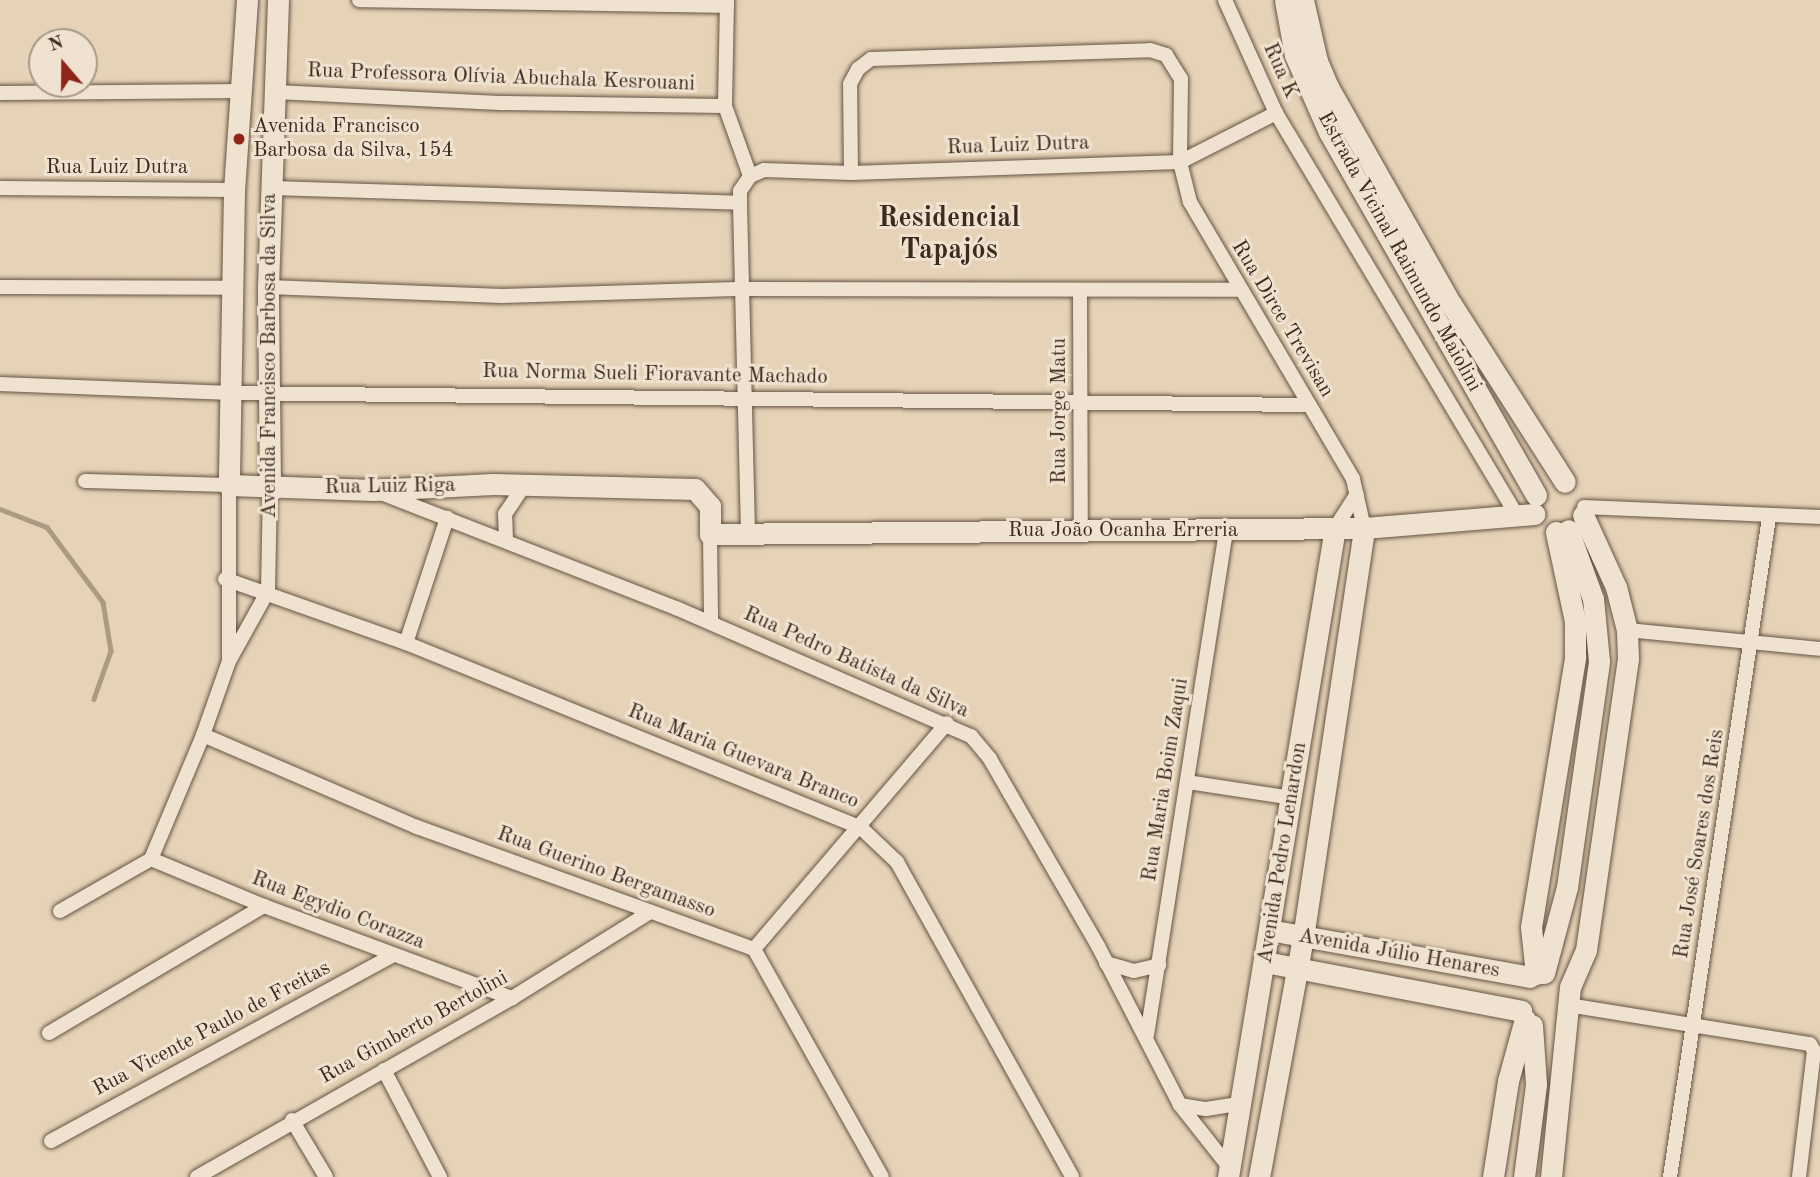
<!DOCTYPE html>
<html>
<head>
<meta charset="utf-8">
<style>
  body { margin:0 }
  #map { position:relative; width:1820px; height:1177px; overflow:hidden; background:#e6d3b7; font-family:"Old Standard TT",serif }
  div>[style] { position:absolute }
  .stream>* { height:4.5px; margin:-2.25px; padding:0 2.25px; transform-origin:2.25px; border-radius:2.25px; background:#ac9a83 }
  .roads { filter:drop-shadow(0 0 2px #665444) drop-shadow(0 0 2px #665444) }
  .street>* { height:14px; margin:-7px; padding:0 7px; transform-origin:7px; border-radius:7px; background:#efe2d0 }
  .secondary>* { height:21px; margin:-10.5px; padding:0 10.5px; transform-origin:10.5px; border-radius:10.5px; background:#efe2d0 }
  .dots>* { width:19px; height:19px; translate:-50% -50%; box-sizing:border-box; border:4px solid #efe2d0; border-radius:50% }
  span { translate:-50% -50%; white-space:nowrap; text-align:center; line-height:1.15; -webkit-text-stroke:6px #efe2d0; paint-order:stroke }
  .street-label { font-size:21px; color:#3c2a1d }
  .poi-label { font-size:21px; color:#3c2a1d }
  .left { translate:0 -50%; text-align:left }
  .district-label { font-size:28px; color:#3c2a1d; font-weight:700 }
  .north { position:absolute; left:28px; top:28px; width:70px; height:70px; box-sizing:border-box; background:#efe2d0; border:2px solid #a79888; border-radius:50%; rotate:340deg; font-size:19px; font-weight:700; line-height:28px; text-align:center; color:#3c2a1d }
  .north::after { content:''; display:block; margin:auto; width:24px; height:32px; background:#8f2418; clip-path:polygon(50% 0,100% 100%,50% 72%,0 100%) }
</style>
</head>
<body>
<div id="map">
  <div class="stream">
    <i style="left:0;top:509px;width:50px;rotate:21deg"></i>
    <i style="left:47px;top:527px;width:94px;rotate:53.3deg"></i>
    <i style="left:103px;top:602px;width:50px;rotate:80.7deg"></i>
    <i style="left:111px;top:651px;width:51px;rotate:109.5deg"></i>
  </div>
  <div class="roads">
    <div class="street">
      <i style="left:359px;top:0;width:368px;rotate:0.9deg"></i>
      <i style="left:727px;top:0;width:106px;rotate:91.1deg"></i>
      <i style="left:725px;top:106px;width:74px;rotate:70.3deg"></i>
      <i style="left:1225px;top:0;width:124px;rotate:65.7deg"></i>
      <i style="left:1276px;top:113px;width:471px;rotate:59.1deg"></i>
      <i style="left:276px;top:92px;width:229px;rotate:2.8deg"></i>
      <i style="left:505px;top:103px;width:220px;rotate:0.8deg"></i>
      <i style="left:0;top:93px;width:242px;rotate:-0.5deg"></i>
      <i style="left:851px;top:173px;width:89px;rotate:-90.6deg"></i>
      <i style="left:850px;top:84px;width:17px;rotate:-62deg"></i>
      <i style="left:858px;top:69px;width:16px;rotate:-38deg"></i>
      <i style="left:871px;top:59px;width:279px;rotate:-1.8deg"></i>
      <i style="left:1150px;top:50px;width:17px;rotate:17deg"></i>
      <i style="left:1166px;top:55px;width:28px;rotate:58deg"></i>
      <i style="left:1181px;top:79px;width:83px;rotate:90.7deg"></i>
      <i style="left:1180px;top:162px;width:41px;rotate:76deg"></i>
      <i style="left:1190px;top:202px;width:321px;rotate:59.5deg"></i>
      <i style="left:1353px;top:479px;width:50px;rotate:77.3deg"></i>
      <i style="left:0;top:188px;width:234px;rotate:0.5deg"></i>
      <i style="left:272px;top:188px;width:468px;rotate:1.8deg"></i>
      <i style="left:0;top:287px;width:234px;rotate:0.2deg"></i>
      <i style="left:268px;top:287px;width:234px;rotate:2.2deg"></i>
      <i style="left:502px;top:296px;width:243px;rotate:-1.7deg"></i>
      <i style="left:745px;top:289px;width:494px;rotate:0.1deg"></i>
      <i style="left:1080px;top:290px;width:241px;rotate:89.8deg"></i>
      <i style="left:0;top:384px;width:231px;rotate:2.2deg"></i>
      <i style="left:231px;top:393px;width:1078px;rotate:0.64deg"></i>
      <i style="left:85px;top:481px;width:144px;rotate:1.6deg"></i>
      <i style="left:229px;top:485px;width:174px;rotate:90deg"></i>
      <i style="left:381px;top:493px;width:317px;rotate:21.3deg"></i>
      <i style="left:676px;top:608px;width:322px;rotate:23.5deg"></i>
      <i style="left:971px;top:736px;width:30px;rotate:50deg"></i>
      <i style="left:990px;top:759px;width:216px;rotate:60deg"></i>
      <i style="left:1098px;top:946px;width:179px;rotate:62.7deg"></i>
      <i style="left:1180px;top:1105px;width:79px;rotate:51.7deg"></i>
      <i style="left:1584px;top:507px;width:236px;rotate:2.4deg"></i>
      <i style="left:1335px;top:528px;width:40px;rotate:-57.1deg"></i>
      <i style="left:748px;top:532px;width:329px;rotate:-91.4deg"></i>
      <i style="left:740px;top:203px;width:12px;rotate:-90deg"></i>
      <i style="left:740px;top:191px;width:18px;rotate:-56deg"></i>
      <i style="left:750px;top:176px;width:15px;rotate:-23deg"></i>
      <i style="left:764px;top:170px;width:87px;rotate:2deg"></i>
      <i style="left:851px;top:173px;width:329px;rotate:-1.9deg"></i>
      <i style="left:1180px;top:162px;width:108px;rotate:-27deg"></i>
      <i style="left:710px;top:534px;width:88px;rotate:89.3deg"></i>
      <i style="left:506px;top:540px;width:26px;rotate:-92deg"></i>
      <i style="left:505px;top:514px;width:36px;rotate:-56deg"></i>
      <i style="left:225px;top:579px;width:192px;rotate:19.5deg"></i>
      <i style="left:406px;top:643px;width:490px;rotate:22.1deg"></i>
      <i style="left:860px;top:827px;width:51px;rotate:43.4deg"></i>
      <i style="left:897px;top:862px;width:360px;rotate:60.9deg"></i>
      <i style="left:1627px;top:630px;width:194px;rotate:5.6deg"></i>
      <i style="left:406px;top:643px;width:132px;rotate:-71.8deg"></i>
      <i style="left:203px;top:735px;width:233px;rotate:23.3deg"></i>
      <i style="left:417px;top:827px;width:358px;rotate:19.9deg"></i>
      <i style="left:754px;top:949px;width:261px;rotate:60.7deg"></i>
      <i style="left:1187px;top:782px;width:107px;rotate:8.6deg"></i>
      <i style="left:151px;top:859px;width:122px;rotate:22.6deg"></i>
      <i style="left:264px;top:906px;width:265px;rotate:20.4deg"></i>
      <i style="left:60px;top:911px;width:105px;rotate:-29.7deg"></i>
      <i style="left:151px;top:859px;width:134px;rotate:-67.2deg"></i>
      <i style="left:203px;top:735px;width:78px;rotate:-70.6deg"></i>
      <i style="left:229px;top:661px;width:80px;rotate:-60.9deg"></i>
      <i style="left:268px;top:591px;width:104px;rotate:-88.9deg"></i>
      <i style="left:754px;top:949px;width:297px;rotate:-49.5deg"></i>
      <i style="left:1106px;top:963px;width:29px;rotate:16deg"></i>
      <i style="left:1134px;top:971px;width:26px;rotate:-13deg"></i>
      <i style="left:1568px;top:1005px;width:245px;rotate:9.2deg"></i>
      <i style="left:1810px;top:1044px;width:8px;rotate:60deg"></i>
      <i style="left:1814px;top:1051px;width:127px;rotate:96.8deg"></i>
      <i style="left:49px;top:1033px;width:250px;rotate:-30.6deg"></i>
      <i style="left:1147px;top:1035px;width:510px;rotate:-81.09deg"></i>
      <i style="left:384px;top:1070px;width:121px;rotate:62.4deg"></i>
      <i style="left:1180px;top:1105px;width:26px;rotate:9deg"></i>
      <i style="left:1206px;top:1109px;width:36px;rotate:-9deg"></i>
      <i style="left:292px;top:1120px;width:66px;rotate:59.2deg"></i>
      <i style="left:51px;top:1141px;width:389px;rotate:-28.5deg"></i>
      <i style="left:197px;top:1177px;width:362px;rotate:-29.6deg"></i>
      <i style="left:512px;top:998px;width:163px;rotate:-31.9deg"></i>
      <i style="left:1670px;top:1177px;width:666px;rotate:-81.46deg"></i>
    </div>
    <div class="secondary">
      <i style="left:247px;top:0;width:190px;rotate:93.9deg"></i>
      <i style="left:234px;top:190px;width:295px;rotate:91deg"></i>
      <i style="left:229px;top:485px;width:144px;rotate:2deg"></i>
      <i style="left:373px;top:490px;width:120px;rotate:-2.9deg"></i>
      <i style="left:493px;top:484px;width:202px;rotate:1.4deg"></i>
      <i style="left:695px;top:489px;width:23px;rotate:49deg"></i>
      <i style="left:710px;top:506px;width:28px;rotate:90deg"></i>
      <i style="left:710px;top:534px;width:654px;rotate:-0.53deg"></i>
      <i style="left:1364px;top:528px;width:171px;rotate:-4.7deg"></i>
      <i style="left:1285px;top:0;width:56px;rotate:79.7deg"></i>
      <i style="left:1295px;top:55px;width:84px;rotate:66.2deg"></i>
      <i style="left:1329px;top:132px;width:418px;rotate:60.3deg"></i>
      <i style="left:1303px;top:0;width:63px;rotate:77.1deg"></i>
      <i style="left:1317px;top:61px;width:28px;rotate:67deg"></i>
      <i style="left:1328px;top:87px;width:249px;rotate:60.5deg"></i>
      <i style="left:1451px;top:304px;width:211px;rotate:57.4deg"></i>
      <i style="left:270px;top:487px;width:200px;rotate:-90.6deg"></i>
      <i style="left:268px;top:287px;width:287px;rotate:-88deg"></i>
      <i style="left:1269px;top:930px;width:265px;rotate:10.2deg"></i>
      <i style="left:1265px;top:962px;width:261px;rotate:10.8deg"></i>
      <i style="left:1544px;top:973px;width:89px;rotate:-75deg"></i>
      <i style="left:1567px;top:887px;width:228px;rotate:-81.9deg"></i>
      <i style="left:1599px;top:661px;width:62px;rotate:-95.5deg"></i>
      <i style="left:1593px;top:599px;width:73px;rotate:-109.9deg"></i>
      <i style="left:1536px;top:974px;width:47px;rotate:-96.1deg"></i>
      <i style="left:1531px;top:927px;width:274px;rotate:-80.7deg"></i>
      <i style="left:1575px;top:657px;width:36px;rotate:-90deg"></i>
      <i style="left:1575px;top:621px;width:91px;rotate:-102.1deg"></i>
      <i style="left:1228px;top:1177px;width:658px;rotate:-80.64deg"></i>
      <i style="left:1259px;top:1177px;width:243px;rotate:-79.6deg"></i>
      <i style="left:1303px;top:938px;width:415px;rotate:-81.5deg"></i>
      <i style="left:1493px;top:1177px;width:97px;rotate:-81.1deg"></i>
      <i style="left:1508px;top:1081px;width:64px;rotate:-74.7deg"></i>
      <i style="left:1524px;top:1177px;width:94px;rotate:-82.6deg"></i>
      <i style="left:1536px;top:1084px;width:59px;rotate:-93.9deg"></i>
      <i style="left:1551px;top:1177px;width:191px;rotate:-84.3deg"></i>
      <i style="left:1570px;top:987px;width:40px;rotate:-66.6deg"></i>
      <i style="left:1586px;top:950px;width:294px;rotate:-81.8deg"></i>
      <i style="left:1628px;top:659px;width:29px;rotate:-92deg"></i>
      <i style="left:1627px;top:630px;width:44px;rotate:-104.3deg"></i>
      <i style="left:1616px;top:587px;width:79px;rotate:-114.6deg"></i>
    </div>
  </div>
  <div class="dots">
    <i style="left:239px;top:139px;background:#8f2418"></i>
  </div>
  <div class="street-label">
    <span style="left:1280px;top:71px;rotate:66deg">Rua K</span>
    <span style="left:501px;top:78px;rotate:2deg">Rua Professora Olívia Abuchala Kesrouani</span>
    <span style="left:1018px;top:146px;rotate:-2deg">Rua Luiz Dutra</span>
    <span style="left:117px;top:168px">Rua Luiz Dutra</span>
    <span style="left:1399px;top:252px;rotate:61deg">Estrada Vicinal Raimundo Maiolini</span>
    <span style="left:1282px;top:319px;rotate:59deg">Rua Dirce Trevisan</span>
    <span style="left:270px;top:356px;rotate:-90deg">Avenida Francisco Barbosa da Silva</span>
    <span style="left:655px;top:375px;rotate:1deg">Rua Norma Sueli Fioravante Machado</span>
    <span style="left:1060px;top:411px;rotate:-90deg">Rua Jorge Matu</span>
    <span style="left:390px;top:487px;rotate:-1deg">Rua Luiz Riga</span>
    <span style="left:1123px;top:531px">Rua João Ocanha Erreria</span>
    <span style="left:856px;top:663px;rotate:24deg">Rua Pedro Batista da Silva</span>
    <span style="left:743px;top:757px;rotate:22deg">Rua Maria Guevara Branco</span>
    <span style="left:1166px;top:780px;rotate:-81deg">Rua Maria Boim Zaqui</span>
    <span style="left:1700px;top:844px;rotate:-81deg">Rua José Soares dos Reis</span>
    <span style="left:1283px;top:853px;rotate:-81deg">Avenida Pedro Lenardon</span>
    <span style="left:606px;top:873px;rotate:20deg">Rua Guerino Bergamasso</span>
    <span style="left:338px;top:911px;rotate:21deg">Rua Egydio Corazza</span>
    <span style="left:1399px;top:954px;rotate:10deg">Avenida Júlio Henares</span>
    <span style="left:414px;top:1028px;rotate:-29deg">Rua Gimberto Bertolini</span>
    <span style="left:212px;top:1029px;rotate:-28deg">Rua Vicente Paulo de Freitas</span>
  </div>
  <div class="poi-label">
    <span class="left" style="left:253px;top:139px">Avenida Francisco<br>Barbosa da Silva, 154</span>
  </div>
  <div class="district-label">
    <span style="left:949px;top:235px">Residencial<br>Tapajós</span>
  </div>
  <div class="north">N</div>
</div>
</body>
</html>
